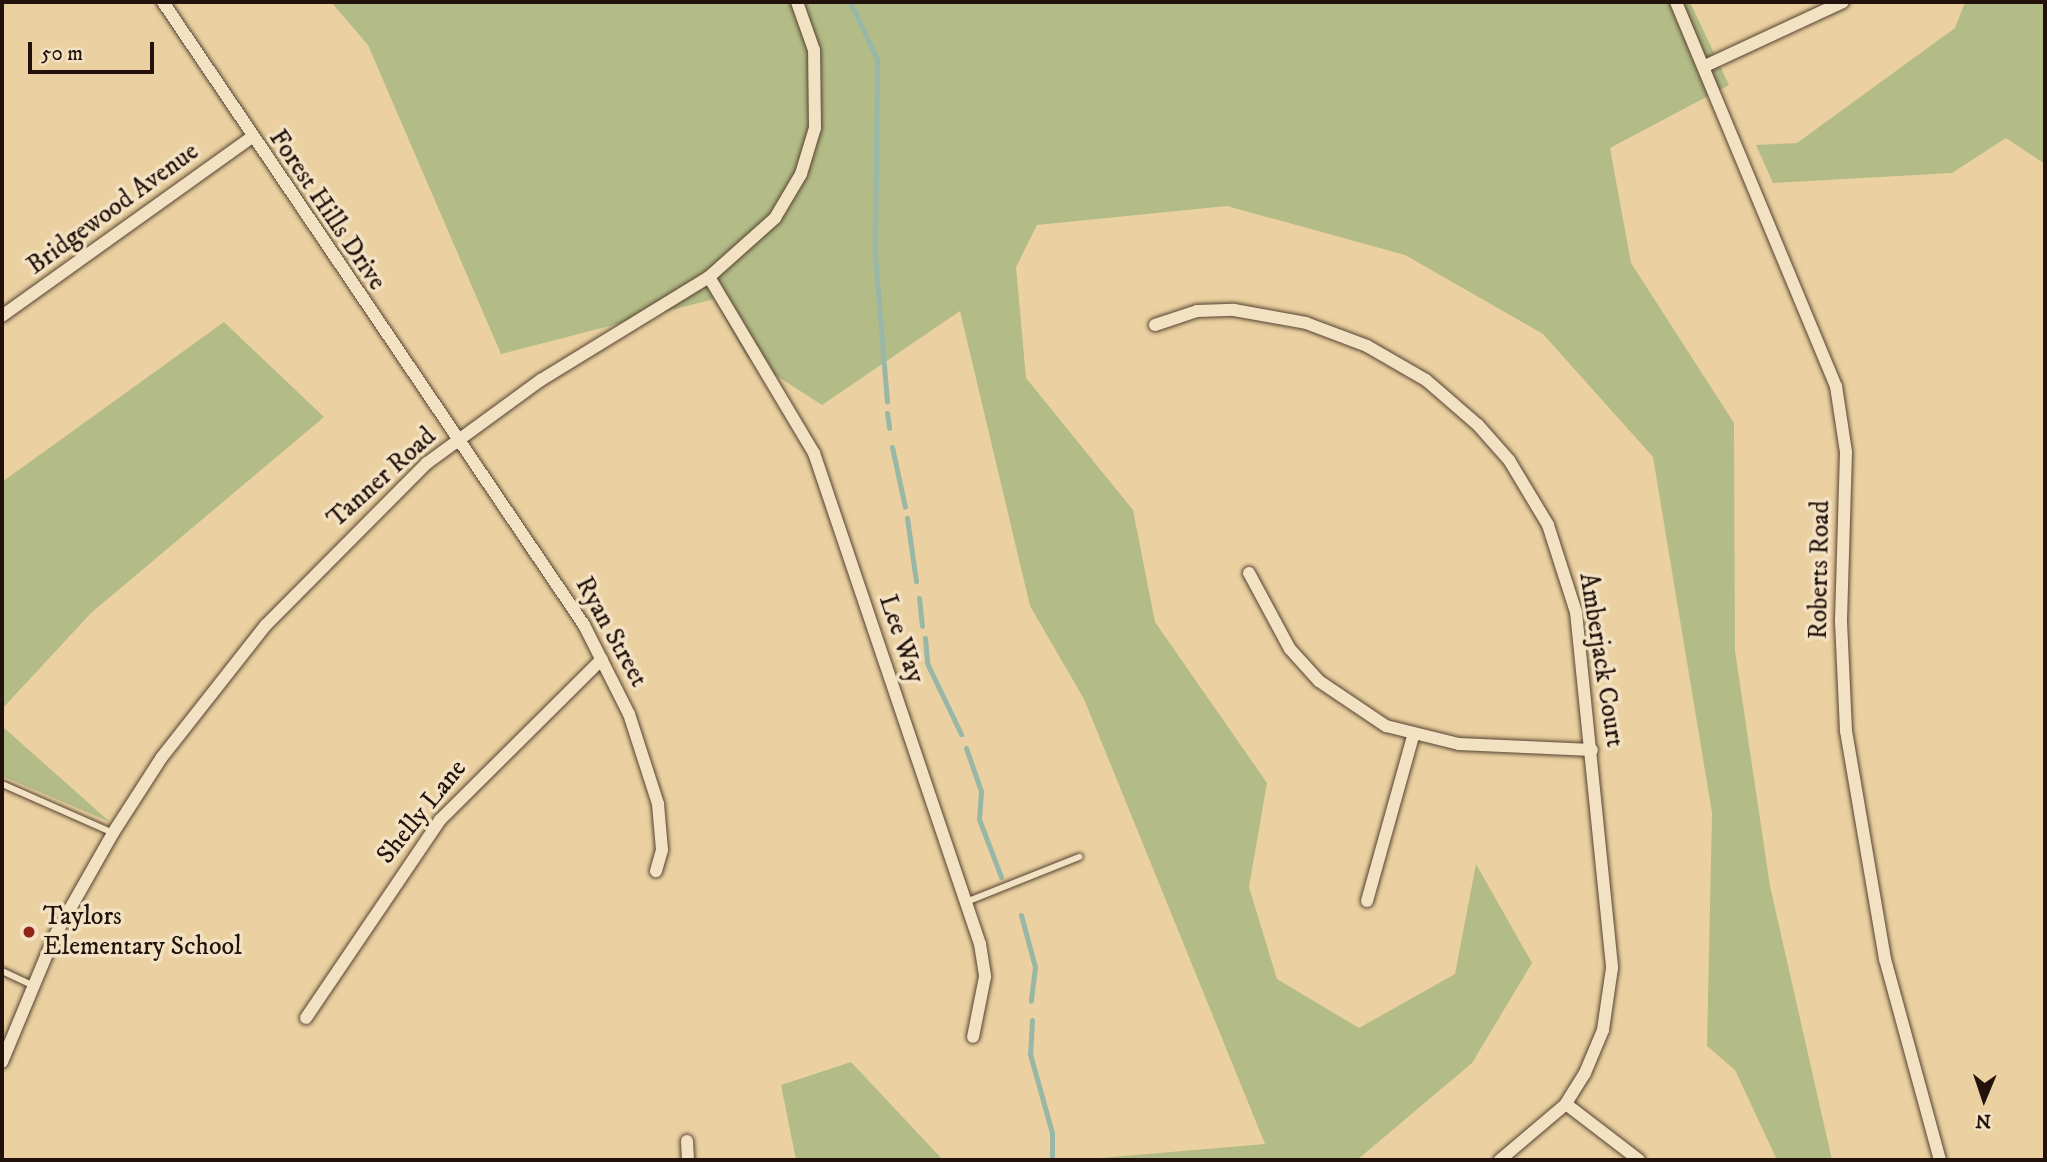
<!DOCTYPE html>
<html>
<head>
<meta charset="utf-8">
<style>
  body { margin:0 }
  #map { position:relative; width:2047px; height:1162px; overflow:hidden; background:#ebd1a1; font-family:"IM FELL DW Pica",serif }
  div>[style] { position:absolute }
  .green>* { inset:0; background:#b3bc87 }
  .stream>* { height:5px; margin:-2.5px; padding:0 2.5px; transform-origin:2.5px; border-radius:2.5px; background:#98b7a6 }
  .roads { filter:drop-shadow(0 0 2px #554231) drop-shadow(0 0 2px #554231) }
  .lane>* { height:6px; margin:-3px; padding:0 3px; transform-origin:3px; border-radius:3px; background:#f2e1c2 }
  .street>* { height:12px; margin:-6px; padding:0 6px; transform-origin:6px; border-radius:6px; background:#f2e1c2 }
  .dots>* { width:19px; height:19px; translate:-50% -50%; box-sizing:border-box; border:4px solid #f2e1c2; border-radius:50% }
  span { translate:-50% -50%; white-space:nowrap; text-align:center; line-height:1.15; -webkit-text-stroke:7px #f2e1c2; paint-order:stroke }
  .street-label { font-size:26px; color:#23120c }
  .poi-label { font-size:26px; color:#23120c }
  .left { translate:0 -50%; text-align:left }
  .frame { position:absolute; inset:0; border:4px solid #23120c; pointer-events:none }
  .north { position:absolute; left:1949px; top:1064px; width:70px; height:70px; -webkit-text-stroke:5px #f2e1c2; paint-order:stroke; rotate:182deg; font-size:19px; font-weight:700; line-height:28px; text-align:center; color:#23120c }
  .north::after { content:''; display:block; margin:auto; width:24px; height:32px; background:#23120c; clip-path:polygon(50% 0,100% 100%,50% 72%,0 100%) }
  .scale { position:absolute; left:28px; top:42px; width:126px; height:32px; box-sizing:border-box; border:4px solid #23120c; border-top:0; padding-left:9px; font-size:21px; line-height:24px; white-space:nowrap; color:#23120c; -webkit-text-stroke:5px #f2e1c2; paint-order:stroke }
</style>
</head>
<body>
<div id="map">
  <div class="green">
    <i style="clip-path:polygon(331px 2px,1690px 2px,1729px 85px,1610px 148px,1631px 263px,1734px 423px,1735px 651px,1770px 886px,1832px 1160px,1777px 1160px,1735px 1070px,1707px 1046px,1712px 813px,1653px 457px,1543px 334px,1405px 255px,1227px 206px,1037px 225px,1016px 267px,1026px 378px,1133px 510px,1155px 622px,1267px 783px,1249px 887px,1277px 979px,1359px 1028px,1455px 974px,1476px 864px,1532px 963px,1472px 1063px,1357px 1160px,1077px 1160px,1265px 1144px,1084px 699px,1030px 606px,960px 311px,822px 405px,747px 357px,714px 299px,501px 354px,368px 45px)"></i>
    <i style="clip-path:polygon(1965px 2px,2045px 2px,2045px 164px,2006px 138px,1952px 173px,1773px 183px,1756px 145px,1797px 143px,1955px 28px)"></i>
    <i style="clip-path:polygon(224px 322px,324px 417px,91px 613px,2px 709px,2px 482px)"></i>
    <i style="clip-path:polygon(2px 726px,110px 822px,2px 776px)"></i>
    <i style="clip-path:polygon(851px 1062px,943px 1160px,796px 1160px,781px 1085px)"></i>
  </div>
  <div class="stream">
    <i style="left:850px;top:2px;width:63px;rotate:64.7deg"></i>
    <i style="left:877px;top:59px;width:197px;rotate:90.6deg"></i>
    <i style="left:875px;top:256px;width:146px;rotate:85.3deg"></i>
    <i style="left:887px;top:413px;width:15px;rotate:82deg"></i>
    <i style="left:892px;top:447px;width:61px;rotate:77.8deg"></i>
    <i style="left:907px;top:518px;width:64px;rotate:81.9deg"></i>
    <i style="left:919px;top:598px;width:28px;rotate:84deg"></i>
    <i style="left:925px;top:638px;width:25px;rotate:85deg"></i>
    <i style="left:927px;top:663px;width:79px;rotate:64.4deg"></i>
    <i style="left:966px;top:748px;width:46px;rotate:70.8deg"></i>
    <i style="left:981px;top:791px;width:28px;rotate:94deg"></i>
    <i style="left:979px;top:819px;width:62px;rotate:69.2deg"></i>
    <i style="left:1021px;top:915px;width:54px;rotate:74.9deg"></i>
    <i style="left:1035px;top:967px;width:34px;rotate:97deg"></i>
    <i style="left:1032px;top:1020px;width:34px;rotate:93deg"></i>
    <i style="left:1030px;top:1054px;width:82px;rotate:74.4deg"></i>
    <i style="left:1052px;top:1133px;width:27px;rotate:90deg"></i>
  </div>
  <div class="roads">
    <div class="lane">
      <i style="left:2px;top:784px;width:121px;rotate:23.8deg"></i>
      <i style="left:966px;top:902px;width:122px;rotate:-21.7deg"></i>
      <i style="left:2px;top:971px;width:33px;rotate:25deg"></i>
    </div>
    <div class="street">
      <i style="left:163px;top:2px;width:752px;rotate:55.95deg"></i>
      <i style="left:584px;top:625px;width:100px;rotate:63.2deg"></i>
      <i style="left:629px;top:714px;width:95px;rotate:72.1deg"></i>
      <i style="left:658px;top:804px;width:46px;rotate:85deg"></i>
      <i style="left:662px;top:850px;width:22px;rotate:106deg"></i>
      <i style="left:1676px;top:2px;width:416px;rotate:67.4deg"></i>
      <i style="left:1836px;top:386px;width:67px;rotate:81.4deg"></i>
      <i style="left:1846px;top:452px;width:169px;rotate:91.7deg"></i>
      <i style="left:1841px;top:621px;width:110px;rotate:87.4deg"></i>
      <i style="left:1846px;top:731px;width:231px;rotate:80.3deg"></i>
      <i style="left:1885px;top:959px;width:208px;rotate:74.7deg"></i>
      <i style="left:1705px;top:66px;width:152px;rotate:-24.9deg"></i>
      <i style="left:709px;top:277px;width:205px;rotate:59.2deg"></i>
      <i style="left:814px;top:453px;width:518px;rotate:71.32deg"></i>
      <i style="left:980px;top:944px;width:33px;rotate:81deg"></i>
      <i style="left:985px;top:977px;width:61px;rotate:101.3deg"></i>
      <i style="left:2px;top:316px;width:306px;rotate:-35.6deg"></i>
      <i style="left:1155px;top:325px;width:44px;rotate:-18.4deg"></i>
      <i style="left:1197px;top:311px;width:37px;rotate:-2deg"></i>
      <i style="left:1234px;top:310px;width:73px;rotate:10.2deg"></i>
      <i style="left:1306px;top:323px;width:65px;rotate:20.7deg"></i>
      <i style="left:1367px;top:346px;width:68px;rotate:30deg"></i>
      <i style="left:1426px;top:380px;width:69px;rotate:40.9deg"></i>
      <i style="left:1478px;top:425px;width:47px;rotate:48.5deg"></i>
      <i style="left:1509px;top:460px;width:76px;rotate:59deg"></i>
      <i style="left:1548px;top:525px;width:91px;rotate:72.2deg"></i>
      <i style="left:1576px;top:612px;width:358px;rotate:84.2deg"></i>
      <i style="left:1612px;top:968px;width:63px;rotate:98.3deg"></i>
      <i style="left:1603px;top:1030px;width:47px;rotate:112.7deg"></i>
      <i style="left:1585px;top:1073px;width:36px;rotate:122deg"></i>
      <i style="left:1566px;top:1104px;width:87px;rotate:139.7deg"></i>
      <i style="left:1249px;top:573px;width:86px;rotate:61.7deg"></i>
      <i style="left:1290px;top:649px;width:43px;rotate:47.8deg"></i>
      <i style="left:1319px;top:681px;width:81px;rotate:33.9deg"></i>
      <i style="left:1386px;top:726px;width:75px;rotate:13.9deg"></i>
      <i style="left:1459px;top:744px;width:133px;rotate:2.6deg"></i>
      <i style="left:1367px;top:901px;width:171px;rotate:-74.4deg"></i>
      <i style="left:306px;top:1018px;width:239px;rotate:-55.9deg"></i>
      <i style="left:440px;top:820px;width:228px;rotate:-44.8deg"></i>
      <i style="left:2px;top:1062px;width:135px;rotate:-67.4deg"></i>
      <i style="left:54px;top:937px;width:120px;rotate:-60.4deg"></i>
      <i style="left:113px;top:833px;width:90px;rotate:-57.2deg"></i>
      <i style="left:162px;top:757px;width:168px;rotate:-51.8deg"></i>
      <i style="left:266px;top:625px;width:228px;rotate:-45.2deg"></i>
      <i style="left:427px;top:463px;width:141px;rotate:-36.1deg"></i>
      <i style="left:541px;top:380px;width:197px;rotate:-31.5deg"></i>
      <i style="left:709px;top:277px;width:89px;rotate:-41.8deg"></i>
      <i style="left:775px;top:218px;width:51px;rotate:-59.4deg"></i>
      <i style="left:801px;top:174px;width:48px;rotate:-73.1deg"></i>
      <i style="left:815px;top:128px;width:78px;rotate:-90.7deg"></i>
      <i style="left:814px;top:50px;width:51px;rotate:-109.5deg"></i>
      <i style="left:1566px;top:1104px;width:92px;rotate:37.5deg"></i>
      <i style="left:687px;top:1141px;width:19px;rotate:87deg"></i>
    </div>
  </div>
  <div class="dots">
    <i style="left:29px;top:932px;background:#8f2418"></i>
  </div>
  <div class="street-label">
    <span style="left:113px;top:209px;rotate:-36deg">Bridgewood Avenue</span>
    <span style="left:327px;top:210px;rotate:56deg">Forest Hills Drive</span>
    <span style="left:382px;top:478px;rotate:-42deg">Tanner Road</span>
    <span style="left:1820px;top:570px;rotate:-89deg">Roberts Road</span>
    <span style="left:611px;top:632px;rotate:61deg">Ryan Street</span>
    <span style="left:901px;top:639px;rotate:71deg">Lee Way</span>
    <span style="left:1601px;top:660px;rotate:81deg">Amberjack Court</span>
    <span style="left:422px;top:812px;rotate:-51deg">Shelly Lane</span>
  </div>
  <div class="poi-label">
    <span class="left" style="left:43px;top:932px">Taylors<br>Elementary School</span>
  </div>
  <div class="frame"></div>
  <div class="north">N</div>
  <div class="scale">50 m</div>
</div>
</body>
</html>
